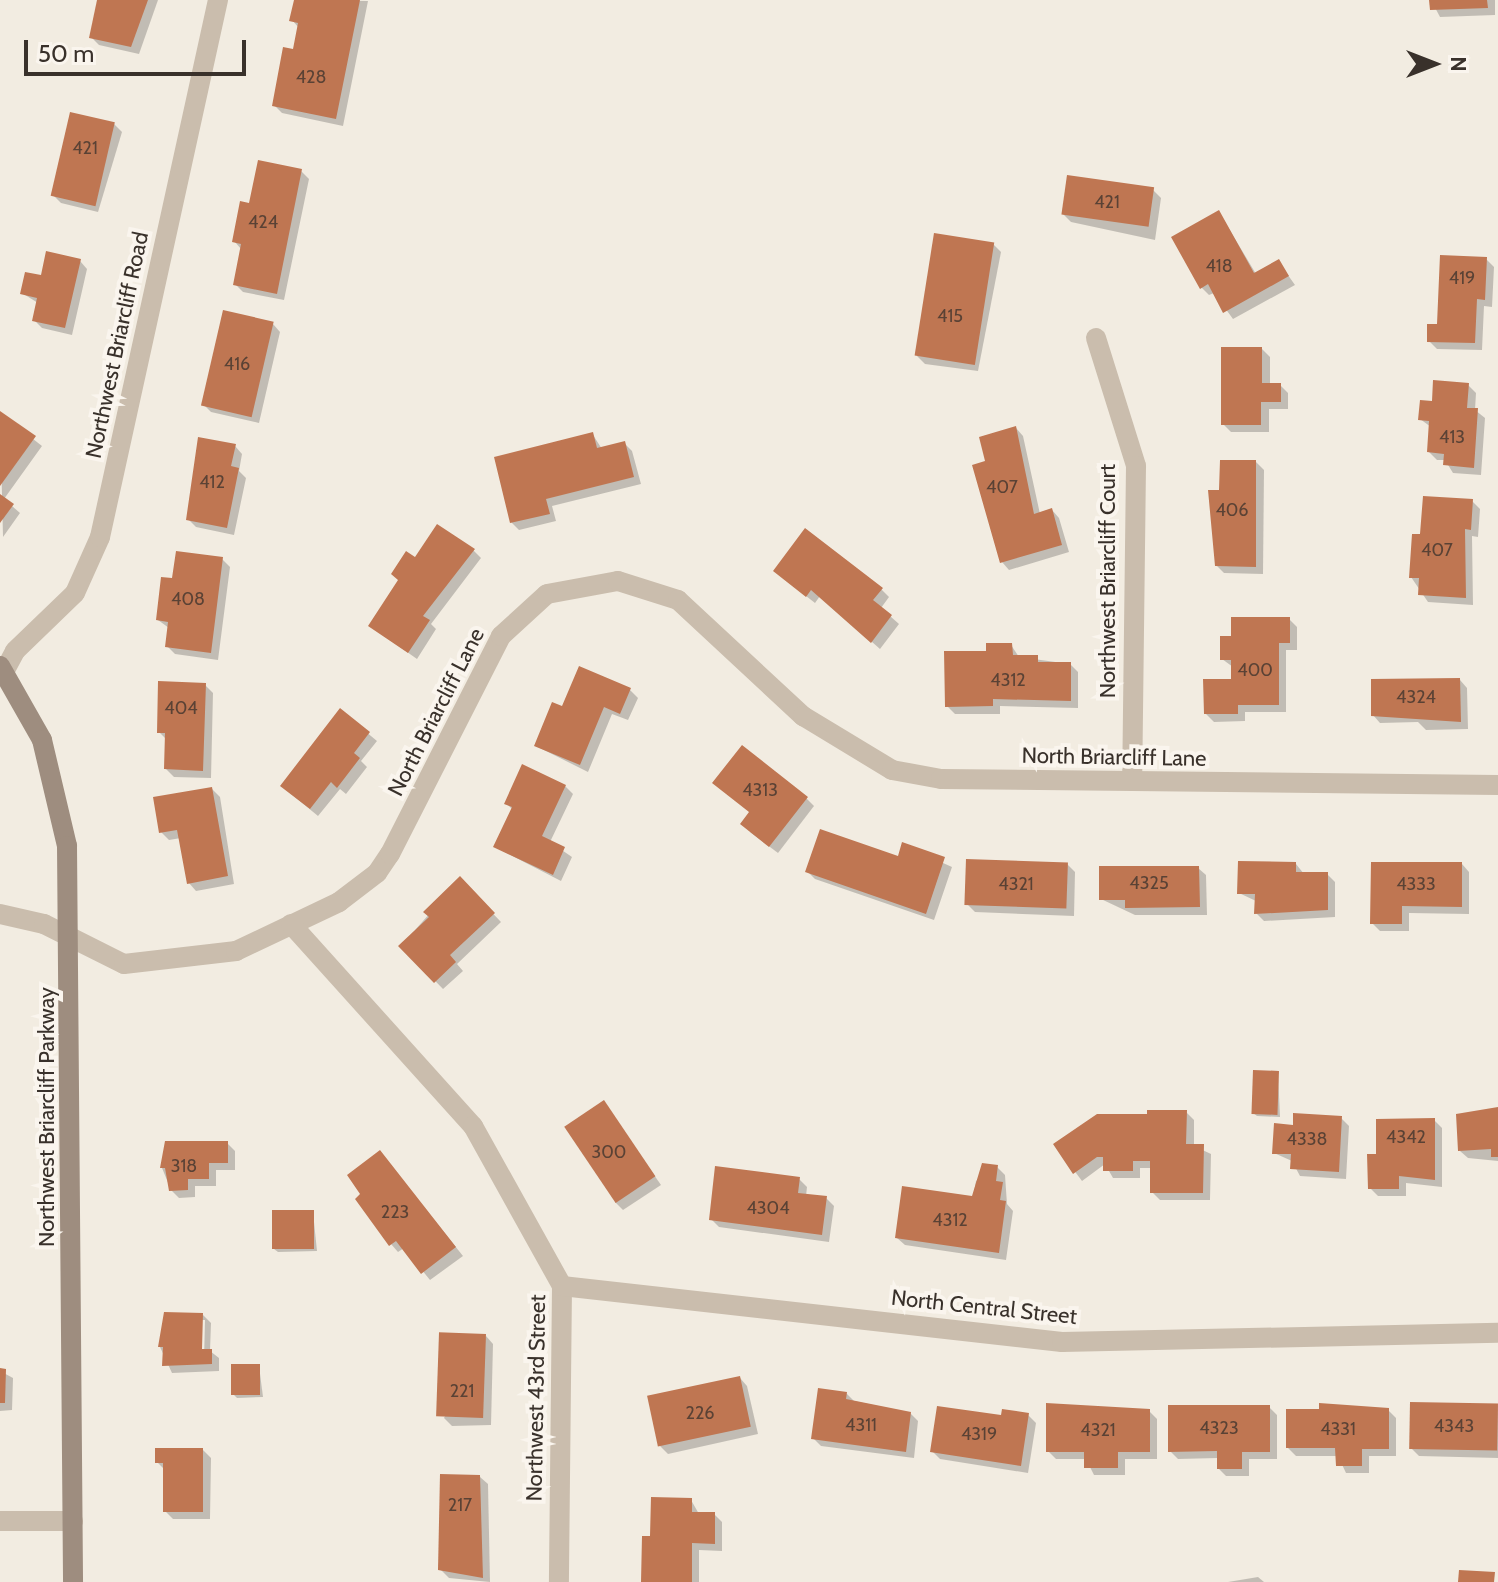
<!DOCTYPE html>
<html>
<head>
<meta charset="utf-8">
<style>
  body { margin:0 }
  #map { position:relative; width:1498px; height:1582px; overflow:hidden; background:#f2ece1; font-family:Cabin,sans-serif }
  div>[style] { position:absolute }
  .shadow>* { inset:0; background:#0003 }
  .building>* { inset:0; background:#bf7652; transform-origin:0 0 }
  .minor>* { height:20px; margin:-10px; padding:0 10px; transform-origin:10px; border-radius:10px; background:#cabdad }
  .secondary>* { height:20px; margin:-10px; padding:0 10px; transform-origin:10px; border-radius:10px; background:#9e8d7f }
  span { translate:-50% -50%; white-space:nowrap; text-align:center; line-height:1.15; -webkit-text-stroke:8px #faf5ee; paint-order:stroke }
  .number-label { font-size:18px; color:#5a4235 }
  .number-label span { -webkit-text-stroke-width:0 }
  .street-label { font-size:22px; color:#39312b }
  .north { position:absolute; left:1394px; top:24px; width:80px; height:80px; -webkit-text-stroke:6px #faf5ee; paint-order:stroke; rotate:90deg; font-size:22px; font-weight:700; line-height:32px; text-align:center; color:#39312b }
  .north::after { content:''; display:block; margin:auto; width:28px; height:36px; background:#39312b; clip-path:polygon(50% 0,100% 100%,50% 72%,0 100%) }
  .scale { position:absolute; left:24px; top:40px; width:222px; height:36px; box-sizing:border-box; border:4px solid #39312b; border-top:0; padding-left:10px; font-size:24px; line-height:28px; white-space:nowrap; color:#39312b; -webkit-text-stroke:6px #faf5ee; paint-order:stroke }
</style>
</head>
<body>
<div id="map">
  <div class="shadow">
    <i style="clip-path:polygon(99px 0,158px 0,139px 54px,99px 45px,91px 37px)"></i>
    <i style="clip-path:polygon(296px 0,368px 1px,343px 126px,282px 113px,274px 105px,295px 51px,299px 28px,292px 20px)"></i>
    <i style="clip-path:polygon(1431px 0,1495px 0,1495px 15px,1440px 17px)"></i>
    <i style="clip-path:polygon(114px 124px,122px 132px,98px 212px,61px 203px,53px 195px)"></i>
    <i style="clip-path:polygon(301px 171px,309px 179px,284px 300px,243px 292px,235px 284px,242px 250px,234px 241px,251px 205px)"></i>
    <i style="clip-path:polygon(1153px 190px,1161px 198px,1155px 240px,1071px 222px,1063px 214px)"></i>
    <i style="clip-path:polygon(1219px 212px,1256px 274px,1278px 261px,1295px 285px,1233px 319px,1214px 293px,1209px 295px,1201px 287px)"></i>
    <i style="clip-path:polygon(993px 244px,1001px 252px,978px 371px,925px 364px,917px 356px)"></i>
    <i style="clip-path:polygon(1486px 259px,1494px 267px,1492px 307px,1484px 306px,1482px 350px,1437px 349px,1429px 341px)"></i>
    <i style="clip-path:polygon(80px 261px,87px 269px,72px 335px,42px 328px,34px 320px,38px 303px,22px 293px,42px 278px)"></i>
    <i style="clip-path:polygon(273px 324px,280px 332px,259px 423px,211px 412px,203px 404px)"></i>
    <i style="clip-path:polygon(1262px 349px,1270px 357px,1270px 385px,1280px 385px,1288px 393px,1288px 409px,1269px 409px,1269px 432px,1231px 432px,1223px 424px)"></i>
    <i style="clip-path:polygon(1468px 385px,1476px 393px,1475px 410px,1485px 418px,1481px 475px,1453px 473px,1445px 460px,1437px 460px,1429px 452px,1431px 427px,1420px 419px,1434px 403px)"></i>
    <i style="clip-path:polygon(0 413px,42px 446px,4px 499px,20px 513px,3px 537px)"></i>
    <i style="clip-path:polygon(1016px 428px,1023px 436px,1040px 514px,1052px 510px,1059px 518px,1069px 552px,1009px 570px,1002px 562px,988px 463px)"></i>
    <i style="clip-path:polygon(593px 435px,602px 449px,624px 443px,632px 451px,641px 484px,552px 506px,556px 521px,519px 530px,511px 522px)"></i>
    <i style="clip-path:polygon(235px 446px,242px 454px,239px 471px,246px 478px,234px 535px,196px 527px,188px 519px)"></i>
    <i style="clip-path:polygon(1256px 462px,1264px 470px,1263px 574px,1224px 573px,1216px 565px,1221px 492px)"></i>
    <i style="clip-path:polygon(1472px 501px,1480px 509px,1478px 537px,1472px 536px,1473px 605px,1428px 602px,1411px 577px,1422px 536px)"></i>
    <i style="clip-path:polygon(473px 550px,481px 558px,431px 624px,436px 629px,417px 659px,370px 626px,416px 560px)"></i>
    <i style="clip-path:polygon(222px 559px,230px 567px,218px 660px,175px 654px,167px 646px,169px 628px,158px 620px,174px 581px)"></i>
    <i style="clip-path:polygon(783px 578px,881px 589px,889px 597px,881px 608px,899px 624px,880px 649px,820px 596px,815px 603px)"></i>
    <i style="clip-path:polygon(1289px 619px,1297px 627px,1297px 650px,1286px 650px,1286px 712px,1245px 712px,1245px 721px,1214px 722px,1206px 714px,1233px 681px,1233px 667px,1222px 659px,1233px 638px)"></i>
    <i style="clip-path:polygon(1011px 645px,1019px 657px,1070px 664px,1078px 672px,1078px 708px,1000px 706px,1000px 714px,955px 714px,947px 706px,988px 653px)"></i>
    <i style="clip-path:polygon(1460px 680px,1467px 688px,1468px 729px,1426px 730px,1418px 722px,1380px 723px,1373px 715px)"></i>
    <i style="clip-path:polygon(205px 685px,213px 693px,211px 778px,174px 777px,166px 769px,167px 740px,159px 732px)"></i>
    <i style="clip-path:polygon(630px 690px,638px 698px,628px 720px,612px 714px,588px 772px,536px 746px,563px 709px)"></i>
    <i style="clip-path:polygon(341px 711px,377px 741px,361px 761px,367px 767px,346px 794px,340px 789px,318px 816px,290px 793px)"></i>
    <i style="clip-path:polygon(565px 786px,573px 794px,550px 842px,572px 857px,561px 881px,495px 847px,513px 810px,507px 804px)"></i>
    <i style="clip-path:polygon(212px 789px,220px 797px,234px 884px,196px 891px,189px 883px,181px 838px,169px 840px,161px 832px)"></i>
    <i style="clip-path:polygon(806px 798px,814px 806px,778px 853px,750px 832px,751px 813px)"></i>
    <i style="clip-path:polygon(903px 845px,952px 867px,934px 920px,815px 879px,808px 872px,899px 858px)"></i>
    <i style="clip-path:polygon(1067px 864px,1075px 872px,1074px 916px,975px 912px,967px 904px)"></i>
    <i style="clip-path:polygon(1296px 864px,1304px 874px,1327px 874px,1335px 882px,1335px 917px,1264px 921px,1256px 913px,1256px 901px,1239px 893px)"></i>
    <i style="clip-path:polygon(1462px 864px,1469px 872px,1469px 914px,1409px 913px,1409px 931px,1380px 931px,1372px 923px)"></i>
    <i style="clip-path:polygon(1198px 868px,1206px 875px,1207px 915px,1135px 915px,1101px 899px)"></i>
    <i style="clip-path:polygon(460px 879px,501px 922px,457px 964px,463px 971px,443px 989px,401px 946px)"></i>
    <i style="clip-path:polygon(1278px 1073px,1280px 1117px,1257px 1116px,1253px 1113px)"></i>
    <i style="clip-path:polygon(604px 1103px,661px 1185px,623px 1210px,615px 1202px)"></i>
    <i style="clip-path:polygon(1498px 1111px,1498px 1161px,1468px 1158px,1460px 1151px)"></i>
    <i style="clip-path:polygon(1186px 1112px,1194px 1120px,1194px 1146px,1211px 1154px,1210px 1200px,1160px 1200px,1152px 1192px,1152px 1168px,1140px 1168px,1140px 1178px,1113px 1178px,1105px 1164px,1082px 1181px,1055px 1145px,1149px 1116px)"></i>
    <i style="clip-path:polygon(1341px 1118px,1349px 1126px,1346px 1179px,1300px 1176px,1292px 1161px,1274px 1153px,1294px 1127px)"></i>
    <i style="clip-path:polygon(1434px 1120px,1442px 1128px,1442px 1187px,1406px 1183px,1406px 1196px,1378px 1196px,1370px 1188px,1378px 1156px)"></i>
    <i style="clip-path:polygon(227px 1143px,235px 1151px,235px 1170px,216px 1170px,216px 1186px,195px 1186px,195px 1197px,179px 1198px,171px 1190px,162px 1168px)"></i>
    <i style="clip-path:polygon(387px 1161px,463px 1256px,430px 1280px,404px 1248px,398px 1252px,391px 1244px,363px 1195px)"></i>
    <i style="clip-path:polygon(997px 1167px,1005px 1175px,1007px 1204px,1013px 1211px,1006px 1260px,905px 1245px,897px 1238px,973px 1198px,976px 1181px)"></i>
    <i style="clip-path:polygon(799px 1179px,807px 1187px,806px 1196px,826px 1198px,834px 1206px,829px 1242px,719px 1227px,711px 1219px)"></i>
    <i style="clip-path:polygon(313px 1212px,317px 1251px,278px 1252px,274px 1249px)"></i>
    <i style="clip-path:polygon(evenodd,203px 1315px,211px 1323px,210px 1351px,219px 1358px,219px 1371px,172px 1373px,160px 1347px,203px 1315px,201px 1320px,205px 1320px,204px 1359px,200px 1358px,201px 1320px)"></i>
    <i style="clip-path:polygon(486px 1336px,493px 1344px,491px 1425px,452px 1426px,444px 1418px)"></i>
    <i style="clip-path:polygon(259px 1366px,263px 1397px,237px 1398px,233px 1394px)"></i>
    <i style="clip-path:polygon(0 1371px,13px 1378px,12px 1410px,0 1411px)"></i>
    <i style="clip-path:polygon(740px 1378px,747px 1386px,758px 1434px,668px 1454px,660px 1446px)"></i>
    <i style="clip-path:polygon(846px 1393px,854px 1401px,910px 1413px,918px 1421px,914px 1458px,821px 1446px,813px 1438px)"></i>
    <i style="clip-path:polygon(1498px 1405px,1498px 1458px,1419px 1456px,1411px 1448px)"></i>
    <i style="clip-path:polygon(1269px 1407px,1277px 1415px,1277px 1459px,1249px 1459px,1249px 1476px,1226px 1476px,1218px 1468px,1218px 1458px,1178px 1459px,1170px 1451px)"></i>
    <i style="clip-path:polygon(1388px 1410px,1396px 1418px,1396px 1456px,1369px 1456px,1369px 1473px,1346px 1473px,1338px 1456px,1296px 1456px,1288px 1448px)"></i>
    <i style="clip-path:polygon(1149px 1411px,1157px 1419px,1157px 1459px,1125px 1459px,1125px 1475px,1094px 1475px,1086px 1459px,1056px 1459px,1048px 1451px)"></i>
    <i style="clip-path:polygon(1028px 1415px,1036px 1423px,1028px 1473px,940px 1459px,932px 1451px,1003px 1418px)"></i>
    <i style="clip-path:polygon(203px 1450px,211px 1458px,210px 1519px,173px 1519px,165px 1511px,165px 1470px,157px 1462px)"></i>
    <i style="clip-path:polygon(480px 1477px,488px 1484px,490px 1582px,449px 1578px,440px 1569px)"></i>
    <i style="clip-path:polygon(691px 1500px,699px 1514px,714px 1514px,722px 1522px,722px 1551px,699px 1550px,699px 1582px,643px 1582px,652px 1538px)"></i>
    <i style="clip-path:polygon(1258px 1577px,1264px 1582px,1228px 1582px)"></i>
  </div>
  <div class="building">
    <i style="clip-path:polygon(97px 0,148px 0,131px 47px,89px 38px)"></i>
    <i style="clip-path:polygon(294px 0,360px 0,336px 119px,272px 106px,283px 47px,293px 49px,298px 23px,289px 21px)"></i>
    <i style="clip-path:polygon(1429px 0,1487px 0,1488px 8px,1430px 10px)"></i>
    <i style="left:70px;top:112px;width:46px;height:86px;rotate:13deg"></i>
    <i style="clip-path:polygon(258px 160px,302px 169px,277px 294px,233px 285px,241px 244px,232px 242px,240px 201px,249px 203px)"></i>
    <i style="left:1067px;top:175px;width:88px;height:40px;rotate:8deg"></i>
    <i style="clip-path:polygon(1219px 210px,1254px 273px,1279px 259px,1289px 276px,1223px 313px,1208px 284px,1200px 289px,1171px 237px)"></i>
    <i style="left:934px;top:233px;width:61px;height:124px;rotate:9deg"></i>
    <i style="clip-path:polygon(46px 251px,81px 259px,65px 328px,32px 321px,37px 298px,20px 294px,25px 272px,41px 275px)"></i>
    <i style="clip-path:polygon(1440px 255px,1487px 257px,1485px 300px,1477px 299px,1475px 343px,1427px 342px,1427px 324px,1437px 324px)"></i>
    <i style="left:223px;top:310px;width:52px;height:98px;rotate:13deg"></i>
    <i style="clip-path:polygon(1221px 347px,1262px 347px,1262px 383px,1281px 383px,1281px 402px,1261px 402px,1261px 425px,1221px 425px)"></i>
    <i style="clip-path:polygon(1433px 380px,1469px 383px,1467px 408px,1478px 408px,1474px 468px,1443px 465px,1444px 454px,1427px 452px,1429px 421px,1418px 420px,1420px 400px,1432px 401px)"></i>
    <i style="clip-path:polygon(0 411px,36px 436px,0 486px)"></i>
    <i style="clip-path:polygon(1016px 426px,1034px 514px,1052px 508px,1062px 545px,1000px 563px,972px 465px,985px 461px,979px 437px)"></i>
    <i style="clip-path:polygon(593px 432px,597px 448px,625px 441px,634px 477px,546px 499px,550px 514px,510px 523px,494px 457px)"></i>
    <i style="clip-path:polygon(198px 437px,236px 444px,231px 466px,239px 468px,227px 528px,186px 520px)"></i>
    <i style="clip-path:polygon(1220px 460px,1256px 460px,1256px 567px,1215px 566px,1208px 490px,1219px 490px)"></i>
    <i style="clip-path:polygon(0 494px,14px 504px,0 523px)"></i>
    <i style="clip-path:polygon(1423px 496px,1473px 499px,1471px 530px,1465px 529px,1466px 598px,1418px 595px,1419px 578px,1409px 578px,1412px 534px,1420px 534px)"></i>
    <i style="clip-path:polygon(437px 524px,475px 549px,423px 616px,430px 620px,408px 653px,368px 626px,398px 580px,391px 574px,406px 551px,415px 557px)"></i>
    <i style="clip-path:polygon(805px 528px,883px 588px,873px 600px,892px 615px,871px 643px,811px 590px,806px 597px,773px 571px)"></i>
    <i style="clip-path:polygon(176px 551px,223px 557px,211px 653px,165px 647px,168px 622px,156px 620px,161px 577px,172px 578px)"></i>
    <i style="clip-path:polygon(1231px 617px,1290px 617px,1290px 643px,1279px 643px,1279px 705px,1238px 705px,1238px 714px,1204px 714px,1203px 679px,1231px 679px,1231px 660px,1220px 660px,1220px 636px,1231px 636px)"></i>
    <i style="clip-path:polygon(986px 643px,1012px 643px,1013px 655px,1038px 655px,1038px 662px,1071px 662px,1071px 701px,993px 699px,993px 706px,945px 707px,944px 651px,986px 651px)"></i>
    <i style="clip-path:polygon(579px 666px,631px 688px,620px 714px,604px 707px,580px 765px,534px 746px,552px 702px,562px 706px)"></i>
    <i style="clip-path:polygon(1460px 678px,1461px 722px,1371px 716px,1371px 679px)"></i>
    <i style="clip-path:polygon(158px 681px,206px 683px,203px 771px,164px 769px,165px 733px,157px 733px)"></i>
    <i style="clip-path:polygon(340px 708px,370px 732px,354px 753px,360px 758px,337px 788px,331px 782px,310px 809px,280px 786px)"></i>
    <i style="clip-path:polygon(742px 745px,808px 797px,769px 847px,740px 824px,749px 812px,712px 783px)"></i>
    <i style="clip-path:polygon(522px 764px,566px 785px,542px 836px,565px 847px,553px 875px,493px 847px,512px 807px,504px 804px)"></i>
    <i style="clip-path:polygon(212px 787px,228px 876px,187px 884px,177px 830px,159px 833px,153px 797px)"></i>
    <i style="clip-path:polygon(820px 829px,898px 856px,902px 842px,945px 857px,926px 914px,805px 872px)"></i>
    <i style="left:966px;top:859px;width:102px;height:46px;rotate:2deg"></i>
    <i style="clip-path:polygon(1238px 861px,1296px 862px,1296px 872px,1328px 872px,1328px 910px,1254px 914px,1255px 894px,1237px 894px)"></i>
    <i style="clip-path:polygon(1371px 862px,1462px 862px,1462px 907px,1402px 906px,1402px 924px,1370px 924px)"></i>
    <i style="clip-path:polygon(1099px 866px,1199px 866px,1200px 907px,1125px 908px,1125px 900px,1099px 900px)"></i>
    <i style="clip-path:polygon(460px 876px,495px 913px,450px 955px,456px 962px,434px 983px,398px 946px,429px 917px,423px 912px)"></i>
    <i style="left:1253px;top:1070px;width:26px;height:44px;rotate:2deg"></i>
    <i style="left:604px;top:1100px;width:92px;height:48px;rotate:56deg"></i>
    <i style="clip-path:polygon(1498px 1107px,1498px 1157px,1491px 1157px,1491px 1149px,1458px 1151px,1456px 1114px)"></i>
    <i style="clip-path:polygon(1147px 1110px,1187px 1110px,1186px 1144px,1204px 1144px,1203px 1193px,1150px 1193px,1150px 1161px,1133px 1161px,1133px 1171px,1103px 1171px,1103px 1157px,1097px 1157px,1073px 1174px,1053px 1144px,1097px 1114px,1147px 1114px)"></i>
    <i style="clip-path:polygon(1293px 1113px,1342px 1116px,1339px 1172px,1290px 1169px,1291px 1154px,1272px 1154px,1274px 1123px,1293px 1125px)"></i>
    <i style="clip-path:polygon(1435px 1118px,1435px 1180px,1399px 1176px,1399px 1189px,1368px 1189px,1367px 1154px,1376px 1154px,1376px 1119px)"></i>
    <i style="clip-path:polygon(165px 1141px,228px 1141px,228px 1163px,209px 1163px,209px 1179px,188px 1179px,188px 1190px,169px 1191px,165px 1168px,160px 1168px)"></i>
    <i style="clip-path:polygon(380px 1150px,456px 1247px,421px 1274px,396px 1241px,389px 1246px,355px 1199px,360px 1194px,347px 1175px)"></i>
    <i style="clip-path:polygon(982px 1163px,998px 1165px,996px 1181px,1003px 1182px,1000px 1200px,1006px 1201px,999px 1253px,895px 1238px,902px 1186px,972px 1196px)"></i>
    <i style="clip-path:polygon(715px 1166px,800px 1177px,798px 1193px,827px 1196px,822px 1235px,709px 1220px)"></i>
    <i style="left:272px;top:1210px;width:42px;height:39px"></i>
    <i style="clip-path:polygon(164px 1312px,203px 1313px,202px 1349px,212px 1349px,212px 1364px,162px 1366px,163px 1347px,158px 1347px)"></i>
    <i style="left:486px;top:1334px;width:84px;height:47px;rotate:92deg"></i>
    <i style="left:231px;top:1364px;width:29px;height:31px"></i>
    <i style="clip-path:polygon(0 1368px,6px 1369px,5px 1403px,0 1403px)"></i>
    <i style="left:740px;top:1376px;width:52px;height:95px;rotate:78deg"></i>
    <i style="clip-path:polygon(818px 1388px,847px 1392px,846px 1399px,911px 1412px,906px 1452px,811px 1439px)"></i>
    <i style="left:1410px;top:1402px;width:88px;height:47px;rotate:1deg"></i>
    <i style="clip-path:polygon(1046px 1403px,1150px 1409px,1150px 1452px,1118px 1452px,1118px 1468px,1084px 1468px,1084px 1452px,1046px 1452px)"></i>
    <i style="clip-path:polygon(1319px 1403px,1389px 1408px,1389px 1449px,1362px 1449px,1362px 1466px,1336px 1466px,1335px 1448px,1286px 1448px,1286px 1409px,1319px 1409px)"></i>
    <i style="clip-path:polygon(1168px 1405px,1270px 1405px,1270px 1452px,1242px 1452px,1242px 1469px,1217px 1469px,1217px 1451px,1168px 1452px)"></i>
    <i style="clip-path:polygon(937px 1406px,1001px 1415px,1002px 1409px,1029px 1413px,1021px 1466px,930px 1452px)"></i>
    <i style="clip-path:polygon(155px 1448px,203px 1448px,203px 1512px,163px 1512px,163px 1463px,155px 1463px)"></i>
    <i style="clip-path:polygon(440px 1474px,480px 1475px,483px 1578px,438px 1570px)"></i>
    <i style="clip-path:polygon(651px 1497px,692px 1498px,692px 1512px,715px 1512px,715px 1544px,692px 1543px,692px 1582px,641px 1582px,642px 1536px,650px 1536px)"></i>
    <i style="clip-path:polygon(1459px 1570px,1495px 1572px,1494px 1582px,1458px 1582px)"></i>
  </div>
  <div class="minor">
    <i style="left:1096px;top:338px;width:134px;rotate:72.6deg"></i>
    <i style="left:1136px;top:466px;width:315px;rotate:90.7deg"></i>
    <i style="left:5px;top:670px;width:21px;rotate:-62deg"></i>
    <i style="left:15px;top:651px;width:83px;rotate:-44deg"></i>
    <i style="left:75px;top:593px;width:61px;rotate:-65.9deg"></i>
    <i style="left:100px;top:537px;width:550px;rotate:-77.61deg"></i>
    <i style="left:0;top:914px;width:45px;rotate:12.8deg"></i>
    <i style="left:44px;top:924px;width:89px;rotate:26.6deg"></i>
    <i style="left:124px;top:964px;width:113px;rotate:-6.6deg"></i>
    <i style="left:236px;top:951px;width:114px;rotate:-25.4deg"></i>
    <i style="left:339px;top:902px;width:48px;rotate:-37.3deg"></i>
    <i style="left:377px;top:873px;width:23px;rotate:-56deg"></i>
    <i style="left:390px;top:854px;width:245px;rotate:-63deg"></i>
    <i style="left:501px;top:636px;width:62px;rotate:-42.4deg"></i>
    <i style="left:547px;top:594px;width:72px;rotate:-10.4deg"></i>
    <i style="left:618px;top:581px;width:63px;rotate:17.6deg"></i>
    <i style="left:678px;top:600px;width:171px;rotate:42.9deg"></i>
    <i style="left:803px;top:716px;width:104px;rotate:31.2deg"></i>
    <i style="left:892px;top:770px;width:50px;rotate:10.4deg"></i>
    <i style="left:941px;top:779px;width:557px;rotate:0.62deg"></i>
    <i style="left:291px;top:924px;width:272px;rotate:48deg"></i>
    <i style="left:473px;top:1126px;width:183px;rotate:60.9deg"></i>
    <i style="left:562px;top:1286px;width:296px;rotate:90.6deg"></i>
    <i style="left:562px;top:1286px;width:503px;rotate:6.39deg"></i>
    <i style="left:1062px;top:1342px;width:436px;rotate:-1.2deg"></i>
    <i style="left:0;top:1521px;width:73px"></i>
  </div>
  <div class="secondary">
    <i style="left:0;top:666px;width:85px;rotate:60.4deg"></i>
    <i style="left:42px;top:740px;width:109px;rotate:76.7deg"></i>
    <i style="left:67px;top:846px;width:736px;rotate:89.53deg"></i>
  </div>
  <div class="number-label">
    <span style="left:311px;top:77px">428</span>
    <span style="left:85px;top:148px">421</span>
    <span style="left:1107px;top:202px">421</span>
    <span style="left:263px;top:222px">424</span>
    <span style="left:1219px;top:266px">418</span>
    <span style="left:1462px;top:278px">419</span>
    <span style="left:950px;top:316px">415</span>
    <span style="left:237px;top:364px">416</span>
    <span style="left:1452px;top:437px">413</span>
    <span style="left:212px;top:482px">412</span>
    <span style="left:1002px;top:487px">407</span>
    <span style="left:1232px;top:510px">406</span>
    <span style="left:1437px;top:550px">407</span>
    <span style="left:188px;top:599px">408</span>
    <span style="left:1255px;top:670px">400</span>
    <span style="left:1008px;top:680px">4312</span>
    <span style="left:1416px;top:697px">4324</span>
    <span style="left:181px;top:708px">404</span>
    <span style="left:760px;top:790px">4313</span>
    <span style="left:1149px;top:883px">4325</span>
    <span style="left:1016px;top:884px">4321</span>
    <span style="left:1416px;top:884px">4333</span>
    <span style="left:1406px;top:1137px">4342</span>
    <span style="left:1307px;top:1139px">4338</span>
    <span style="left:609px;top:1152px">300</span>
    <span style="left:184px;top:1166px">318</span>
    <span style="left:768px;top:1208px">4304</span>
    <span style="left:395px;top:1212px">223</span>
    <span style="left:950px;top:1220px">4312</span>
    <span style="left:462px;top:1391px">221</span>
    <span style="left:700px;top:1413px">226</span>
    <span style="left:861px;top:1425px">4311</span>
    <span style="left:1454px;top:1426px">4343</span>
    <span style="left:1219px;top:1428px">4323</span>
    <span style="left:1338px;top:1429px">4331</span>
    <span style="left:1098px;top:1430px">4321</span>
    <span style="left:979px;top:1434px">4319</span>
    <span style="left:460px;top:1505px">217</span>
  </div>
  <div class="street-label">
    <span style="left:117px;top:345px;rotate:-78deg">Northwest Briarcliff Road</span>
    <span style="left:1108px;top:581px;rotate:-90deg">Northwest Briarcliff Court</span>
    <span style="left:436px;top:712px;rotate:-63deg">North Briarcliff Lane</span>
    <span style="left:1114px;top:757px;rotate:1deg">North Briarcliff Lane</span>
    <span style="left:47px;top:1117px;rotate:-90deg">Northwest Briarcliff Parkway</span>
    <span style="left:984px;top:1307px;rotate:6deg">North Central Street</span>
    <span style="left:536px;top:1398px;rotate:-89deg">Northwest 43rd Street</span>
  </div>
  <div class="north">N</div>
  <div class="scale">50 m</div>
</div>
</body>
</html>
